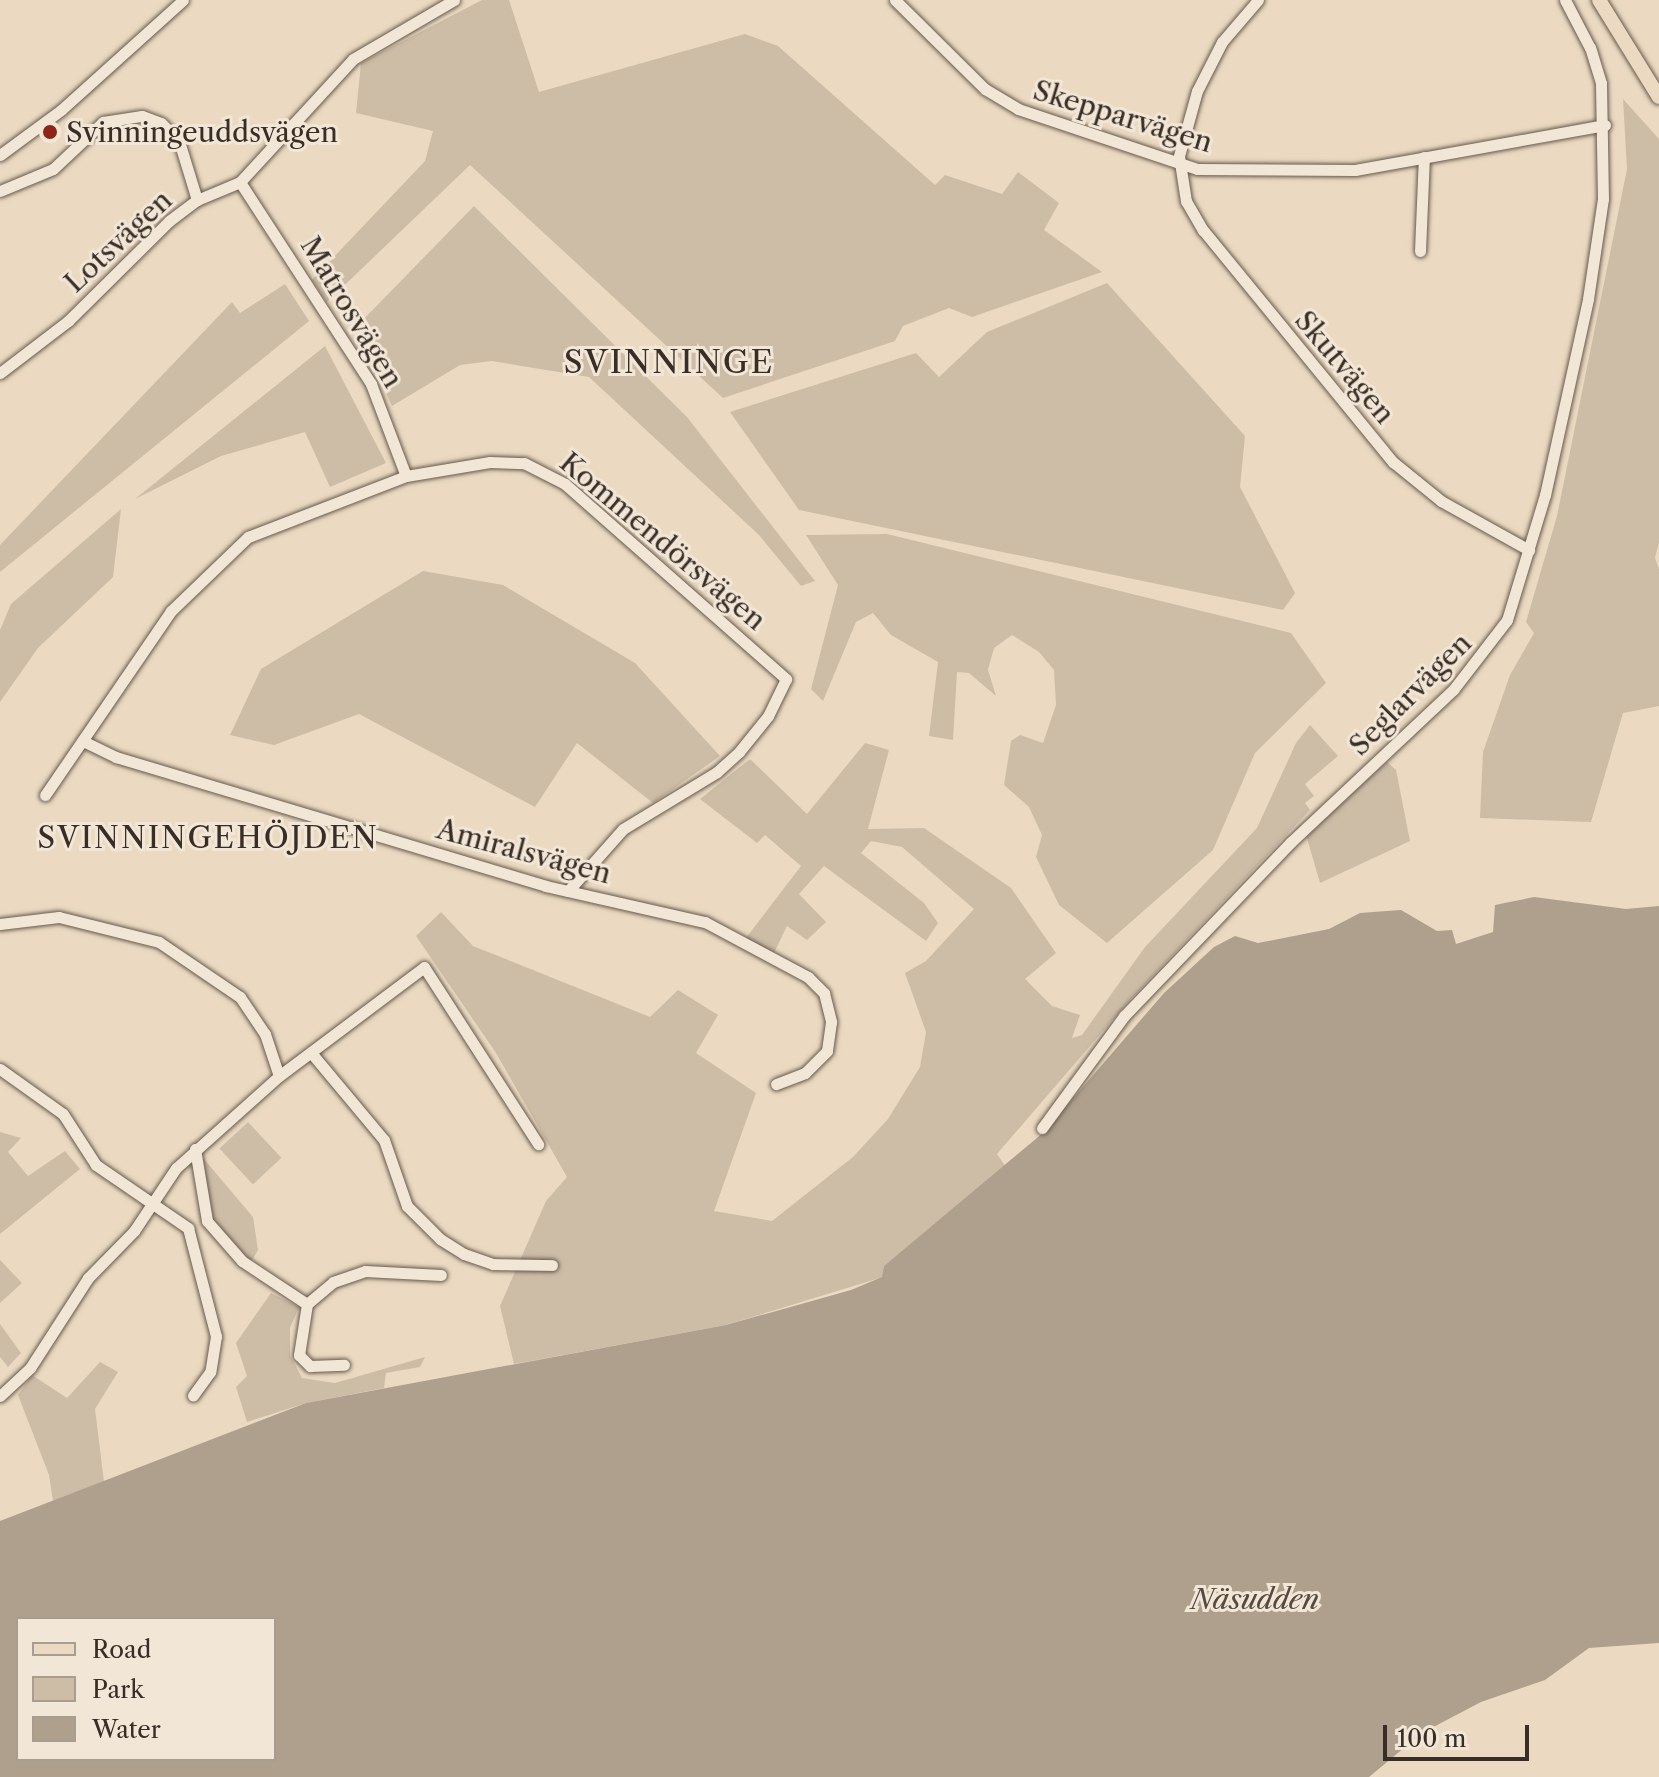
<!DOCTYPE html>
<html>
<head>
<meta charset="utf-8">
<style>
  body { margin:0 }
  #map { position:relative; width:1659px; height:1777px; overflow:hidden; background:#ebdac1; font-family:"Libre Caslon Text",serif }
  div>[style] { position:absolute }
  .green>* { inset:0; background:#cdbda7; transform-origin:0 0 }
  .water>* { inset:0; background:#aea08d }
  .roads { filter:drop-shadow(0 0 2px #66594e) drop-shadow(0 0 2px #66594e) }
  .minor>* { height:11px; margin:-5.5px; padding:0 5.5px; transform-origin:5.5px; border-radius:5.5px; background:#f2e7d7 }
  .major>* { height:14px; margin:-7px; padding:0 7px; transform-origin:7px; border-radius:7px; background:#ebdac1 }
  .dots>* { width:22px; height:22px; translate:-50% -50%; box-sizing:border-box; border:4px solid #f2e7d7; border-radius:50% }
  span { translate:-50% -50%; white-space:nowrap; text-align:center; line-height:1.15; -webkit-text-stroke:6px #f2e7d7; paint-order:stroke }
  .street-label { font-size:28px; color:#392e27 }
  .poi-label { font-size:28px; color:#392e27 }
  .left { translate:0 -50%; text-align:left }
  .park-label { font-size:28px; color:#574b41; font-style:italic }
  .neighbourhood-label { font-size:30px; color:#392e27; letter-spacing:2px }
  .quarter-label { font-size:32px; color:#392e27; letter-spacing:2px }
  .legend { position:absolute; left:16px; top:1617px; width:260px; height:144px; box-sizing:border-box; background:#f2e7d7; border:2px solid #a89d91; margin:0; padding:10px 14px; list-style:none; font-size:24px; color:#392e27 }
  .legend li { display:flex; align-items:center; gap:16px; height:40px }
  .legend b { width:40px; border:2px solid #a89d91 }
  .scale { position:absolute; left:1383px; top:1725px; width:146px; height:36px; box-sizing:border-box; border:4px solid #392e27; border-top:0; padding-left:10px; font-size:24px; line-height:28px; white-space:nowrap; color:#392e27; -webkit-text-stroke:6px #f2e7d7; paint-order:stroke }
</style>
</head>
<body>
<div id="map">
  <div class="green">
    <i style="clip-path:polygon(482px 0,509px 0,539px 92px,745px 34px,778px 46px,935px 185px,945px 175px,1002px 194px,1018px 172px,1059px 203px,1044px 230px,1102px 272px,972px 317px,949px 308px,903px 326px,895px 341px,723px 398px,470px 165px,327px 302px,312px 280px,425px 161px,433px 131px,356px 113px,361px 63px)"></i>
    <i style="clip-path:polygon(1623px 99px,1659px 139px,1659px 542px,1655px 558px,1659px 569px,1659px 706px,1623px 713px,1591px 822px,1480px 818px,1483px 752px,1510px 675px,1534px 633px,1526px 622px,1557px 516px,1627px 169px)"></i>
    <i style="clip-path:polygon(474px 206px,687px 417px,815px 581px,801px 586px,759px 535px,589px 377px,492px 361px,460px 365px,392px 406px,357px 326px)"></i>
    <i style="clip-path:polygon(1107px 283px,1245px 436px,1240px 487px,1295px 593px,1283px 610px,799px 510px,730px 412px,916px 353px,939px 377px,987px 332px)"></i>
    <i style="clip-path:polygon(285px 284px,309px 321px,0 572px,0 545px,232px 302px,240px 313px)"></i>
    <i style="clip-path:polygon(325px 346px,386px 463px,330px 487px,305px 432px,221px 456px,135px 499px)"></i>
    <i style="clip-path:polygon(121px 509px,113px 577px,38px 648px,0 702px,0 630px,11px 604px)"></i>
    <i style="clip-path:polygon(887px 534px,1291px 633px,1326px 683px,1255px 753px,1213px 850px,1107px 943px,1059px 905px,1036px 857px,1042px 835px,1029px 807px,1004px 785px,1011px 741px,1020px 735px,1043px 743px,1056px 705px,1054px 670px,1039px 652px,1012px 635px,994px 648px,988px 670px,996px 696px,969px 673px,957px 672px,953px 740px,929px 736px,938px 662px,891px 635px,873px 613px,856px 622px,823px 701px,811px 689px,838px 585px,806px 535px)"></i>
    <i style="clip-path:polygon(423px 571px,503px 585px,635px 663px,720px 756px,653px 803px,577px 743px,535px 807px,359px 714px,274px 745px,230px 735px,261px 669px)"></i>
    <i style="clip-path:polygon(1310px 725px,1338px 756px,1305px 784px,1314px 796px,1305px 803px,1310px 810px,1127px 1003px,997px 1154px,1006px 1167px,884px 1266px,883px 1277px,726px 1325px,514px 1364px,500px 1306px,546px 1201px,567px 1177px,496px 1053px,416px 936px,441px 912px,473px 946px,650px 1017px,678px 990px,718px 1015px,696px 1053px,756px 1093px,714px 1211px,772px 1221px,853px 1157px,888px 1119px,920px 1067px,926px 1032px,905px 973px,926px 961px,974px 909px,902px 847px,871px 841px,861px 853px,924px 903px,938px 923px,926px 941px,824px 866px,799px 894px,826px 922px,807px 940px,787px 926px,774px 953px,746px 938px,801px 866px,765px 835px,757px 843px,700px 799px,750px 759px,807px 814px,865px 743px,889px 750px,868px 829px,924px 828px,1011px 888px,1056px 953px,1025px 979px,1052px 1006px,1080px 1015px,1072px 1038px,1082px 1035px,1145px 947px,1257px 828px,1296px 743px)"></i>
    <i style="clip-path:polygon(1387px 762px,1396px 770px,1410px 841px,1320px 883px,1306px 835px)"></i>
    <i style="left:248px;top:1122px;width:49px;height:39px;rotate:47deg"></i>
    <i style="clip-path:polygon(0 1132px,21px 1138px,8px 1152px,28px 1176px,65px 1151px,80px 1169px,0 1234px)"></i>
    <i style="clip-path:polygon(203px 1158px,253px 1217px,258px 1250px,251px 1262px,212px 1218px)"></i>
    <i style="clip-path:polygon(0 1260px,22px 1283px,0 1303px)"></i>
    <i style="clip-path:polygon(271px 1293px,299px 1307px,290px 1328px,290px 1355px,302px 1378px,335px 1383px,425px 1357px,420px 1367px,386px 1373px,384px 1388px,306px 1403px,247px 1422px,236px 1387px,247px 1376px,236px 1343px)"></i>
    <i style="clip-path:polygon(0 1324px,21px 1353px,8px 1367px,0 1357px)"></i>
    <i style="clip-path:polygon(100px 1362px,118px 1372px,95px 1409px,104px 1482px,53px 1501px,49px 1475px,18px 1395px,32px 1375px,67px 1398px)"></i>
  </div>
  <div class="water">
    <i style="clip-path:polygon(evenodd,1534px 897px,1626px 909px,1659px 906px,1659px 1643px,1589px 1648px,1545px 1680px,1481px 1702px,1422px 1733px,1369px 1777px,0 1777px,0 1521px,306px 1403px,726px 1325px,851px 1290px,882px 1277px,884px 1266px,1044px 1132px,1164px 993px,1214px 947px,1235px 936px,1258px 943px,1329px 929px,1360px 913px,1401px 910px,1437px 931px,1452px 930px,1456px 944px,1493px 932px,1495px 905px,1534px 897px,18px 1619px,274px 1619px,274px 1759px,18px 1759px,18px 1619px)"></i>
  </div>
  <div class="roads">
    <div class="minor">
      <i style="left:895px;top:0;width:127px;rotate:44.7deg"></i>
      <i style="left:985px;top:89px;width:39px;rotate:31deg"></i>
      <i style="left:1018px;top:109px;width:189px;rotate:18.5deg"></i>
      <i style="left:1197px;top:169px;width:158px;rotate:0.4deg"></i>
      <i style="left:1355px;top:170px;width:254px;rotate:-10.2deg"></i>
      <i style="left:1258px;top:0;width:55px;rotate:130.6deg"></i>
      <i style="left:1222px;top:42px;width:55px;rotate:117deg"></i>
      <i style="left:1197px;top:91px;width:67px;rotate:105.5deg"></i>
      <i style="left:1179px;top:156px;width:46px;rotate:81.2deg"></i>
      <i style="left:1186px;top:201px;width:34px;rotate:60deg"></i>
      <i style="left:1203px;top:230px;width:300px;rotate:50.7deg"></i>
      <i style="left:1393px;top:462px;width:62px;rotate:39.1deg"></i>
      <i style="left:1441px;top:501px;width:101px;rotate:29.1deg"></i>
      <i style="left:0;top:155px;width:76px;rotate:-36.4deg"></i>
      <i style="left:61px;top:110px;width:164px;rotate:-42deg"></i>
      <i style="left:240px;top:182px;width:241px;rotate:57deg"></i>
      <i style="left:371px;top:384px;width:98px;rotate:69.2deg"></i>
      <i style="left:0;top:191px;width:57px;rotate:-22.5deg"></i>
      <i style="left:53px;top:169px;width:69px;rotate:-43.2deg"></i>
      <i style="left:103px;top:122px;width:39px;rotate:-9deg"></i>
      <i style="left:142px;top:116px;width:20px;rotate:20deg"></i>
      <i style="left:161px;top:123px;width:25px;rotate:45deg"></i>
      <i style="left:179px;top:141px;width:62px;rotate:73deg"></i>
      <i style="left:1420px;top:251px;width:94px;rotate:-87.6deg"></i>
      <i style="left:0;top:373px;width:86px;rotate:-37.4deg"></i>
      <i style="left:68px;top:321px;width:142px;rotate:-44.7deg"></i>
      <i style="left:169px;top:221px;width:35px;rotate:-37deg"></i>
      <i style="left:197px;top:200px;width:47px;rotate:-22.7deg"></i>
      <i style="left:240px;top:182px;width:167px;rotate:-47.4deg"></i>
      <i style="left:353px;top:59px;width:117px;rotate:-30.3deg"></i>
      <i style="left:83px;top:741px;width:37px;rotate:26deg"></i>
      <i style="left:116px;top:757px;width:449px;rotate:16.7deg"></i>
      <i style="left:546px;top:886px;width:163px;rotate:12.8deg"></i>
      <i style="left:705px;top:922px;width:117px;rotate:28.1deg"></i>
      <i style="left:808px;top:977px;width:23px;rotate:45deg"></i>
      <i style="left:824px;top:993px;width:30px;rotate:76deg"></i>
      <i style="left:831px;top:1022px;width:29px;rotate:98deg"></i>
      <i style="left:827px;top:1051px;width:31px;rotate:135deg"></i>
      <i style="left:805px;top:1073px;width:31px;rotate:159deg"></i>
      <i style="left:45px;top:795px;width:223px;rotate:-55.6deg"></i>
      <i style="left:171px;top:611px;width:107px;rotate:-43.9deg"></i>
      <i style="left:248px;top:537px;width:169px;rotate:-21.1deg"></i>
      <i style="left:406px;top:476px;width:85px;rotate:-9.5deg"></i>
      <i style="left:490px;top:462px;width:34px;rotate:2deg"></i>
      <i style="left:524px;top:463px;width:46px;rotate:27.1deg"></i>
      <i style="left:565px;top:484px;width:295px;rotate:41.4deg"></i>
      <i style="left:786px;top:679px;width:41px;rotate:115.9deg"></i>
      <i style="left:768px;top:716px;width:46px;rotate:128.9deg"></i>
      <i style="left:739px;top:752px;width:30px;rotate:138deg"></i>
      <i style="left:717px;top:772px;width:110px;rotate:148.8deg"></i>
      <i style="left:623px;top:829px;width:83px;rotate:131.6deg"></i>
      <i style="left:0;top:924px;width:59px;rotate:-6.8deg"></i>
      <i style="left:59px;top:917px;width:103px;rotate:14deg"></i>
      <i style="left:159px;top:942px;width:98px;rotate:34.2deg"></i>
      <i style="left:240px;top:997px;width:45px;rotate:56deg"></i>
      <i style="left:265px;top:1034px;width:44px;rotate:71.6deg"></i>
      <i style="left:279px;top:1076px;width:138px;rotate:138.2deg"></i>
      <i style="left:176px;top:1168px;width:76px;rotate:123.7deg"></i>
      <i style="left:134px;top:1231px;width:66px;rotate:134.4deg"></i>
      <i style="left:88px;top:1278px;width:107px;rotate:122.8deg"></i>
      <i style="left:30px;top:1368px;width:41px;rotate:137deg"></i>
      <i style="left:313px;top:1055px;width:111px;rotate:50.1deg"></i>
      <i style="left:384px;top:1140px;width:70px;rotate:70.8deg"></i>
      <i style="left:407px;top:1206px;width:47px;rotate:45deg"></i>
      <i style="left:440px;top:1239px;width:28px;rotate:32deg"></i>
      <i style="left:464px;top:1254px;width:31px;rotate:19deg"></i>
      <i style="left:493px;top:1264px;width:59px;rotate:1deg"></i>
      <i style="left:0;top:1069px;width:77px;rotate:35.5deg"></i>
      <i style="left:63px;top:1114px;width:61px;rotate:57.1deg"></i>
      <i style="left:96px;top:1165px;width:112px;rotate:34.4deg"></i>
      <i style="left:188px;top:1228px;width:112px;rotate:75.5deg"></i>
      <i style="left:216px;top:1336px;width:36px;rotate:99deg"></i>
      <i style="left:210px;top:1372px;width:29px;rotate:126deg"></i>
      <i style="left:279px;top:1076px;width:181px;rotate:-36.9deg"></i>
      <i style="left:424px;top:967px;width:211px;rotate:57.2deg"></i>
      <i style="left:1042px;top:1128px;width:139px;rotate:-53.8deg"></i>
      <i style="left:1124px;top:1016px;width:241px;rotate:-46.2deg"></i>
      <i style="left:1291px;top:842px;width:222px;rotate:-43.2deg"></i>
      <i style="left:1453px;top:690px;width:88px;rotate:-52.4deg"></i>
      <i style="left:1507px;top:620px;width:131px;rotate:-73.1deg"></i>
      <i style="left:1545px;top:495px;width:201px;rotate:-77.6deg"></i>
      <i style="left:1588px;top:299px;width:101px;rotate:-81.5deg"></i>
      <i style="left:1603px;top:199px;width:116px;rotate:-91deg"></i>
      <i style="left:1601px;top:83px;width:37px;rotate:-107deg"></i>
      <i style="left:1590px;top:48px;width:54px;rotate:-117.5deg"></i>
      <i style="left:195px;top:1149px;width:73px;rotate:80.5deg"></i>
      <i style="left:207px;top:1221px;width:53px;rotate:48.8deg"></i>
      <i style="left:242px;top:1261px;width:78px;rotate:33.5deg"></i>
      <i style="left:307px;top:1304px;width:52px;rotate:98.9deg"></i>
      <i style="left:299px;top:1355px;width:16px;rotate:45deg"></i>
      <i style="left:310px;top:1366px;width:34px;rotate:-2deg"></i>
      <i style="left:307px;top:1304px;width:34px;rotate:-40deg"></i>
      <i style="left:333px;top:1282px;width:34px;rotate:-19deg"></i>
      <i style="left:365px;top:1271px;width:76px;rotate:3deg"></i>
    </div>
    <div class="major">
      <i style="left:1599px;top:0;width:114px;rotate:58.3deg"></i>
    </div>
  </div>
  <div class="dots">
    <i style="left:50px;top:132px;background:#8f2418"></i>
  </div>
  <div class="street-label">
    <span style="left:1123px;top:116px;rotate:17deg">Skepparvägen</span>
    <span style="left:118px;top:241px;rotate:-43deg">Lotsvägen</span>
    <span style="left:352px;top:312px;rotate:59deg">Matrosvägen</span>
    <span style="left:1345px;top:367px;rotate:50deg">Skutvägen</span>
    <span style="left:663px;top:541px;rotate:40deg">Kommendörsvägen</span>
    <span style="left:1410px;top:694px;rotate:-45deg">Seglarvägen</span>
    <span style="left:524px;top:851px;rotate:15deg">Amiralsvägen</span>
  </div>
  <div class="poi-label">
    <span class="left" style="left:66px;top:132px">Svinningeuddsvägen</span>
  </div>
  <div class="park-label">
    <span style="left:1255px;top:1599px">Näsudden</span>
  </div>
  <div class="neighbourhood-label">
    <span style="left:208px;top:838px">SVINNINGEHÖJDEN</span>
  </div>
  <div class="quarter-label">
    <span style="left:669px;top:362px">SVINNINGE</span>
  </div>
  <ul class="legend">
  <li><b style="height:10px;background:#ebdac1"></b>Road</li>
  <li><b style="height:22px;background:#cdbda7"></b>Park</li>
  <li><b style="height:22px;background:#aea08d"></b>Water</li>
  </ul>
  <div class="scale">100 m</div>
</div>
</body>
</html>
